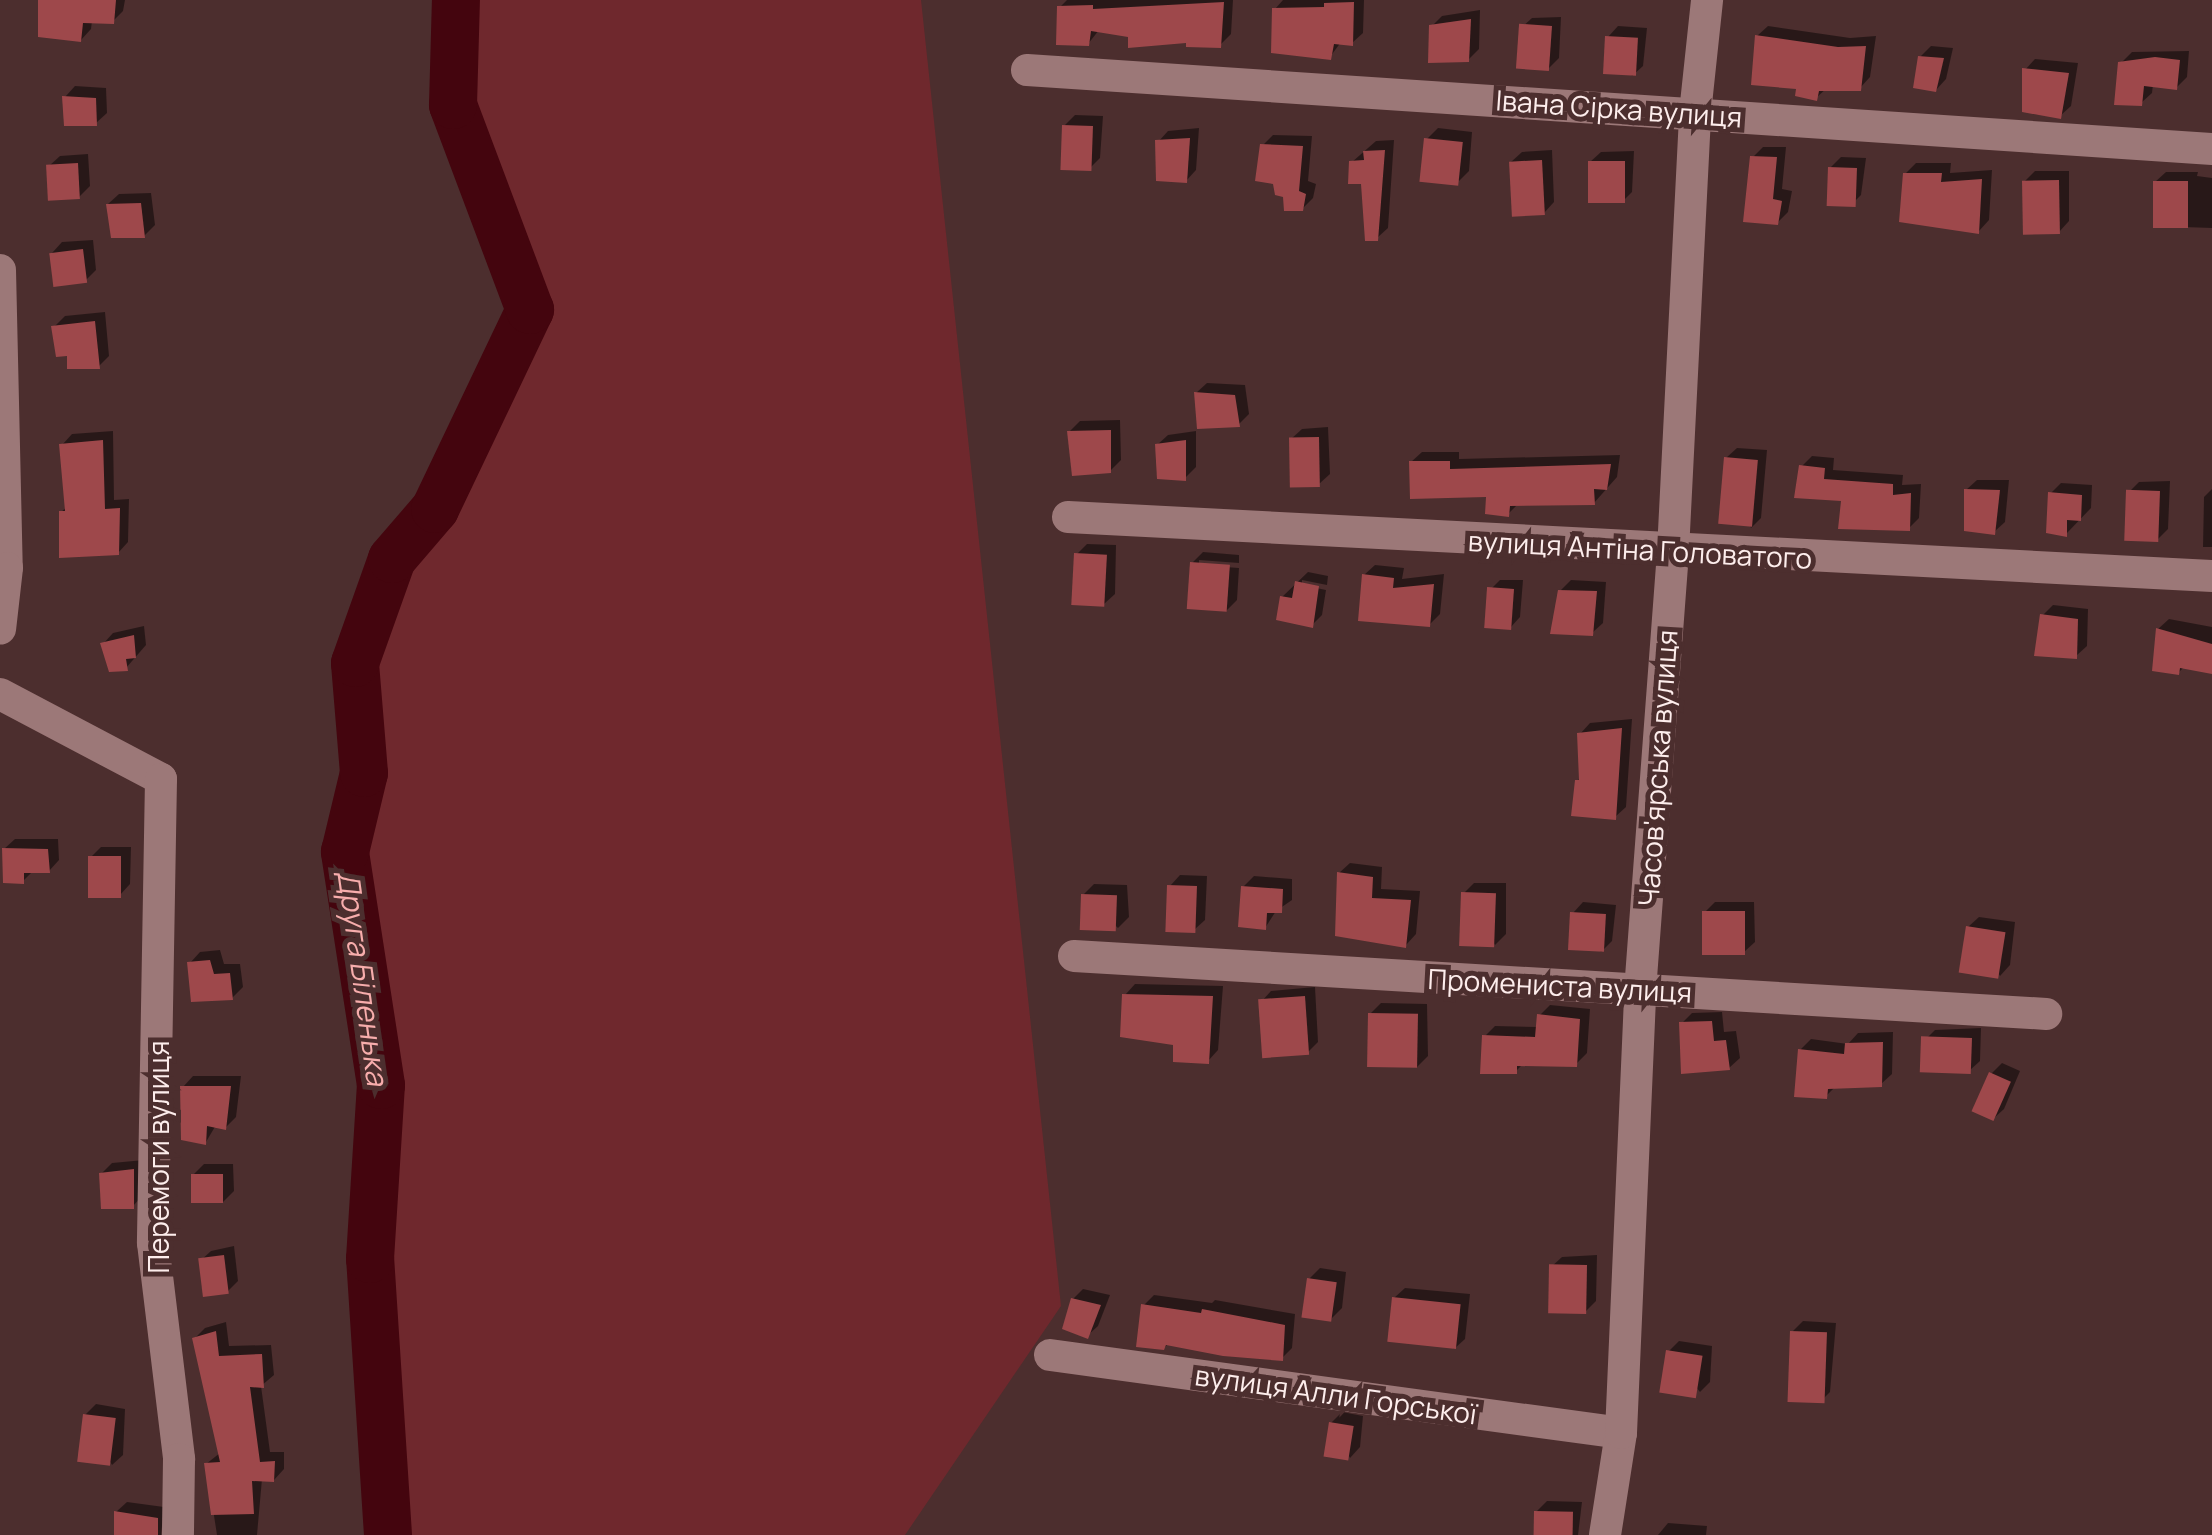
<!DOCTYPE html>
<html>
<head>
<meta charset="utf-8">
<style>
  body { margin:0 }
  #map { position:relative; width:2212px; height:1535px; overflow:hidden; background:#4c2e2e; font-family:Manrope,sans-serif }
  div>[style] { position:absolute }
  .green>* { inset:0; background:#6f282d }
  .shadow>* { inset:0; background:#0007 }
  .river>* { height:48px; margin:-24px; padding:0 24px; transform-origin:24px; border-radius:24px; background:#44050e }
  .building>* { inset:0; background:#9e484b; transform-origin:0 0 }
  .minor>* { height:32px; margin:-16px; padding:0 16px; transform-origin:16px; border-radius:16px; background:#9c7878 }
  span { translate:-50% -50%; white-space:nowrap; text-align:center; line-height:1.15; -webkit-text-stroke:10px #4c2e2e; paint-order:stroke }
  .street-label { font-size:28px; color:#fdedec }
  .water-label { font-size:30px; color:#f7adac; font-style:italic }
</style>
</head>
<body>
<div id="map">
  <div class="green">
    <i style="clip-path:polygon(456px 0,921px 0,1061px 1306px,905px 1535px,388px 1535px,370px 1259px,381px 1085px,345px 852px,364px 773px,355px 663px,392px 559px,435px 509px,529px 310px,453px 105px)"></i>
  </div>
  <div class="shadow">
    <i style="clip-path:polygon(40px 0,125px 0,123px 11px,113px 21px,92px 21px,91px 29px,81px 40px)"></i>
    <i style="clip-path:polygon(1067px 0,1233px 0,1231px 34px,1220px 45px,1099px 30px,1088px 44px,1060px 7px)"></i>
    <i style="clip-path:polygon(1283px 0,1364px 0,1363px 33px,1352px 43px,1341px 42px,1330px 57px,1275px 9px)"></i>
    <i style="clip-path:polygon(1480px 10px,1479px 49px,1468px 60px,1432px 26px,1442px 16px)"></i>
    <i style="clip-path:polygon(1561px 17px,1559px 58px,1548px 69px,1521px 28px,1532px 18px)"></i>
    <i style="clip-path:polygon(1618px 26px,1647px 28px,1643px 66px,1632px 76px,1608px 37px)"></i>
    <i style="clip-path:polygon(1768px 26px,1850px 38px,1876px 36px,1870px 77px,1860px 88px,1827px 88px,1816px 98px,1799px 86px,1757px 36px)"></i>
    <i style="clip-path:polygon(1931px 46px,1953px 48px,1946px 79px,1936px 90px,1920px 57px)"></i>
    <i style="clip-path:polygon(2189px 51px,2187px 77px,2176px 88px,2153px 84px,2152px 93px,2141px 103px,2121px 63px,2132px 52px)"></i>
    <i style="clip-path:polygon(2035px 59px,2078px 63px,2071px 106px,2060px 116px,2033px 114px,2025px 70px)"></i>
    <i style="clip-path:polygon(75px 86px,106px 88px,107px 113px,96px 123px,65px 97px)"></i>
    <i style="clip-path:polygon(1075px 115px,1103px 116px,1100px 158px,1089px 169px,1064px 126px)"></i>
    <i style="clip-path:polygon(1199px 128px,1196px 170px,1186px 181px,1158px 142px,1168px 131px)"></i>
    <i style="clip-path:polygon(1438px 128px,1472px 132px,1469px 171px,1459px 181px,1427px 139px)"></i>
    <i style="clip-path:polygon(1273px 135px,1312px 136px,1308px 181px,1316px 184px,1313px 198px,1302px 209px,1285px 195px,1262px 146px)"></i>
    <i style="clip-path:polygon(1394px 140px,1388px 228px,1377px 238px,1364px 181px,1352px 162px,1376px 141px)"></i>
    <i style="clip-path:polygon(1763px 147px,1786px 147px,1782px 189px,1792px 191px,1788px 212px,1777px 223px,1752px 158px)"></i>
    <i style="clip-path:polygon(1552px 150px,1554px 202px,1544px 213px,1511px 162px,1522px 152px)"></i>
    <i style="clip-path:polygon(1634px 151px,1632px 192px,1621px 203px,1590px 162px,1601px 152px)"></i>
    <i style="clip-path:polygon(88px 154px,90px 186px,79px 197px,49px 166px,60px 156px)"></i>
    <i style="clip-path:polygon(1841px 157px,1866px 158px,1861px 195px,1850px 206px,1830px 168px)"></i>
    <i style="clip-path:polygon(1916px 163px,1951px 163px,1950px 173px,1992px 170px,1989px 220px,1979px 231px,1905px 174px)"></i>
    <i style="clip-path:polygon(2035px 171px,2069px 171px,2069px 221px,2059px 232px,2024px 182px)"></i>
    <i style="clip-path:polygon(2166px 172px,2198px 172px,2197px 176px,2212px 178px,2212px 228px,2154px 226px,2155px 182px)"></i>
    <i style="clip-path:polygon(151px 193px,155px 225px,144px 236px,108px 204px,119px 194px)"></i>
    <i style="clip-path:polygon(93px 240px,96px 270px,86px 280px,52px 253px,62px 242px)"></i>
    <i style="clip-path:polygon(105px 312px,109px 356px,98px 367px,69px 353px,54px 327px,65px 316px)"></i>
    <i style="clip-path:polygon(1207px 383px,1245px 385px,1249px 414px,1238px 425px,1196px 393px)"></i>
    <i style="clip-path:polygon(1120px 420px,1121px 460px,1110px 471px,1069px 432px,1080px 421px)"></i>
    <i style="clip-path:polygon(1328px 427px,1330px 474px,1319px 484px,1291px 439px,1302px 429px)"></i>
    <i style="clip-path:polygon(113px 431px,114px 500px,129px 499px,128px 542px,118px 553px,61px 512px,67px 507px,62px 445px,72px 434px)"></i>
    <i style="clip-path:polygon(1196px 431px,1196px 467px,1185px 478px,1157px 445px,1168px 435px)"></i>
    <i style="clip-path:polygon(1737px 448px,1767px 450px,1761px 518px,1751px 528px,1726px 458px)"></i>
    <i style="clip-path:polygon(1422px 452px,1459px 452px,1459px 459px,1620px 455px,1617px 477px,1594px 503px,1519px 503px,1508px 514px,1488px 495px,1411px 462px)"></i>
    <i style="clip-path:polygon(1812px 456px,1834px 458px,1833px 470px,1903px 475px,1902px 485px,1921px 484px,1919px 518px,1909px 528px,1844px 498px,1801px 467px)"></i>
    <i style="clip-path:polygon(1977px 480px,2009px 480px,2005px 522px,1994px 532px,1966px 490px)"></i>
    <i style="clip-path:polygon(2170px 481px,2168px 529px,2157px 540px,2128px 493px,2139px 482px)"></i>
    <i style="clip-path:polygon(2061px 483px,2092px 485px,2091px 508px,2066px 534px,2051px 493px)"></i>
    <i style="clip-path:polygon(2212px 489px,2212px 547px,2203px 547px,2204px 497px)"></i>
    <i style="clip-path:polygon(1087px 544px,1116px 545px,1115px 594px,1104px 604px,1077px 554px)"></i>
    <i style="clip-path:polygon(1203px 552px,1239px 555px,1239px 563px,1199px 560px,1199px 565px,1239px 568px,1237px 600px,1226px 611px,1192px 563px)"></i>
    <i style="clip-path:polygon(1375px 565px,1404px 568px,1402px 579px,1444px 574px,1440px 614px,1429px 625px,1364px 575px)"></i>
    <i style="clip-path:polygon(1308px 572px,1328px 576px,1327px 585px,1302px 580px,1302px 585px,1326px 590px,1322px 615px,1312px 625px,1282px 597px)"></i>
    <i style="clip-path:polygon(1500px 580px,1523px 580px,1520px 617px,1510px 628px,1489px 591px)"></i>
    <i style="clip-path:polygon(1571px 580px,1606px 582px,1603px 623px,1592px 633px,1560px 591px)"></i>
    <i style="clip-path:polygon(2053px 605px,2088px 609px,2087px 646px,2076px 656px,2043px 615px)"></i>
    <i style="clip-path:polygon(2169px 619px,2212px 627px,2212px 672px,2185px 666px,2178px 673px,2158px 629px)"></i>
    <i style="clip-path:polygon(144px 626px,146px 645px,126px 668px,103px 644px,113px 633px)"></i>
    <i style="clip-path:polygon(1632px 719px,1626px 807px,1615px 817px,1577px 781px,1582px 777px,1580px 734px,1590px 723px)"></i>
    <i style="clip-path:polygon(15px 839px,58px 839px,59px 860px,49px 871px,34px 870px,23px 881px,4px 849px)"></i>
    <i style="clip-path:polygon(101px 847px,131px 847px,130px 884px,120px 895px,90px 858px)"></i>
    <i style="clip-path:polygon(1350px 863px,1382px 867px,1381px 889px,1420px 891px,1416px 934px,1406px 945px,1339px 873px)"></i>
    <i style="clip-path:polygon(1180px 875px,1207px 876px,1205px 920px,1194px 930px,1170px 886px)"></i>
    <i style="clip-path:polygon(1254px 876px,1292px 879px,1292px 900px,1276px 911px,1265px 928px,1243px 887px)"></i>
    <i style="clip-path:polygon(1474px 883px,1506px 883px,1506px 934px,1495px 945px,1464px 893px)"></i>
    <i style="clip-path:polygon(1094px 884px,1127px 885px,1129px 917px,1118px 928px,1083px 895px)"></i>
    <i style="clip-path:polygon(1583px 902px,1616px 905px,1612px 941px,1601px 952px,1573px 913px)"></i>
    <i style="clip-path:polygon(1715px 902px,1754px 902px,1755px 942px,1744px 952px,1704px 913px)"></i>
    <i style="clip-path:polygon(1979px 917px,2015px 922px,2010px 965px,2000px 976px,1968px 927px)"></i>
    <i style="clip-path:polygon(220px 950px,224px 964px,240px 964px,243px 987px,232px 998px,190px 963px,200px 952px)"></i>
    <i style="clip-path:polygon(1135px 984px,1223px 986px,1218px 1050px,1208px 1061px,1176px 1043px,1125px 995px)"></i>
    <i style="clip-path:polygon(1315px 987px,1318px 1042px,1307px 1053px,1261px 1002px,1271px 991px)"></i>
    <i style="clip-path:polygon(1381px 1003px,1427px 1004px,1428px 1056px,1417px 1067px,1370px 1014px)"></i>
    <i style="clip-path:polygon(1550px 1005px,1590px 1009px,1587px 1053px,1576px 1064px,1524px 1063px,1516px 1071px,1485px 1036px,1495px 1026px,1538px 1027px,1540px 1015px)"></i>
    <i style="clip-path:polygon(1722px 1012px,1724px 1032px,1736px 1031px,1740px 1058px,1729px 1068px,1682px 1023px,1692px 1013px)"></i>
    <i style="clip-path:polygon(1981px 1028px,1980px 1061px,1969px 1071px,1924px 1041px,1935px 1030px)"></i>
    <i style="clip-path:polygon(1893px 1032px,1892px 1074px,1881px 1084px,1836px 1086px,1826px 1096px,1800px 1050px,1811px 1039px,1848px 1044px,1858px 1033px)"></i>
    <i style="clip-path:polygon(2002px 1063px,2020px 1071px,2004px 1109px,1993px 1119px,1991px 1074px)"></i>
    <i style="clip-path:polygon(193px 1076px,241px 1076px,236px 1117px,226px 1127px,216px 1125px,206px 1142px,183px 1087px)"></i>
    <i style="clip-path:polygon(144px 1160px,143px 1195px,133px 1206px,101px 1174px,112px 1163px)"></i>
    <i style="clip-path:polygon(204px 1164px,233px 1164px,234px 1191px,223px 1202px,193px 1175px)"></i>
    <i style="clip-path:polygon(234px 1246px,238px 1281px,227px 1292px,200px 1261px,211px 1251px)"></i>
    <i style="clip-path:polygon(1597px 1255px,1596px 1301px,1585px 1312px,1551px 1267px,1562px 1257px)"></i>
    <i style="clip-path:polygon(1320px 1268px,1346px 1272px,1342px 1308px,1331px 1319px,1309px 1279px)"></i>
    <i style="clip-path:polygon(1405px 1288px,1470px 1294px,1465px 1339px,1454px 1349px,1394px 1298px)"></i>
    <i style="clip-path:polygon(1083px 1289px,1110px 1295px,1098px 1326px,1087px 1336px,1073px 1299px)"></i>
    <i style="clip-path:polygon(1154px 1295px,1212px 1303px,1215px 1300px,1295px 1314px,1292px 1348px,1282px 1358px,1169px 1343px,1164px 1348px,1144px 1305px)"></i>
    <i style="clip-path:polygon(1803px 1321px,1836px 1323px,1830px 1392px,1819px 1403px,1792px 1332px)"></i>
    <i style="clip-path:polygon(226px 1322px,229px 1346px,271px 1345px,274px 1375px,261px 1386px,270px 1452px,284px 1452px,284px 1469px,274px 1480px,262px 1479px,257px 1535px,217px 1535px,206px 1464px,220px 1453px,194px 1339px,205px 1328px)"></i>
    <i style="clip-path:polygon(1679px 1341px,1712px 1346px,1710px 1382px,1700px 1392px,1668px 1352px)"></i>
    <i style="clip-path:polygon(96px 1404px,125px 1409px,123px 1455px,112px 1465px,85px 1415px)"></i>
    <i style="clip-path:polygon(1342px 1412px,1363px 1416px,1360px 1447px,1350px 1458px,1331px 1423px)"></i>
    <i style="clip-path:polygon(1547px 1501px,1582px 1502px,1578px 1535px,1535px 1535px,1536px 1512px)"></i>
    <i style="clip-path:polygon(127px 1502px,164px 1507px,161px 1535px,116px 1535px,116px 1512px)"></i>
    <i style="clip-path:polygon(1668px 1523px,1707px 1526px,1706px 1535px,1658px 1535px)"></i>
  </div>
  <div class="river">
    <i style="left:388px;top:1535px;width:277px;rotate:-93.7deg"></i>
    <i style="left:370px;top:1259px;width:174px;rotate:-86.4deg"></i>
    <i style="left:381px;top:1085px;width:236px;rotate:-98.8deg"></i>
    <i style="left:345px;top:852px;width:81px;rotate:-76.5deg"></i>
    <i style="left:364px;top:773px;width:110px;rotate:-94.7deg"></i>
    <i style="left:355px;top:663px;width:110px;rotate:-70.4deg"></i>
    <i style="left:392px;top:559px;width:66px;rotate:-49.3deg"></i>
    <i style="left:435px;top:509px;width:221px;rotate:-64.5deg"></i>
    <i style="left:530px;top:310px;width:219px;rotate:-110.6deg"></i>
    <i style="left:453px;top:105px;width:105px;rotate:-88.4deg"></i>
  </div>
  <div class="building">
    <i style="clip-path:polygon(38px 0,116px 0,114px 24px,83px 23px,81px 42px,38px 37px)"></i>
    <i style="clip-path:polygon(1224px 2px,1221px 48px,1186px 47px,1186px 43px,1128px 48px,1128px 37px,1091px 31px,1089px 46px,1056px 45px,1057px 6px,1093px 5px,1093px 9px)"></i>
    <i style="clip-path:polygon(1354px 2px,1353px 46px,1334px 44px,1331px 60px,1271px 53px,1272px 8px,1324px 7px,1324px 3px)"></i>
    <i style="clip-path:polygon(1471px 19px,1469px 62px,1428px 63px,1429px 25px)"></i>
    <i style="left:1552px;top:26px;width:45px;height:33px;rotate:94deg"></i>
    <i style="clip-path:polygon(1755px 35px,1838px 47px,1866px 46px,1861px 91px,1819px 91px,1817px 101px,1795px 96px,1796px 89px,1751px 85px)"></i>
    <i style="left:1605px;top:36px;width:33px;height:38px;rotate:3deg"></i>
    <i style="clip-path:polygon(1918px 56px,1944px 58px,1936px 92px,1913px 88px)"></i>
    <i style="clip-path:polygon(2155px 57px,2180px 60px,2177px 90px,2144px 86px,2142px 106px,2114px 105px,2118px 62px)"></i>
    <i style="clip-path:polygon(2022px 68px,2069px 73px,2061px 119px,2022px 112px)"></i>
    <i style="clip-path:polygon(62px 96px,96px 98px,97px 126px,64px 126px)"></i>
    <i style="left:1062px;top:125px;width:31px;height:45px;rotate:2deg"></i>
    <i style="clip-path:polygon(1190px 138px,1187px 183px,1156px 181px,1155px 140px)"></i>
    <i style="left:1424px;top:138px;width:39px;height:44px;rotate:6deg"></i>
    <i style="clip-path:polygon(1260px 144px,1303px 146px,1299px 191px,1306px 194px,1303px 211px,1284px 211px,1283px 197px,1275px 195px,1273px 184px,1255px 181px)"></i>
    <i style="clip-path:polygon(1385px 150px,1378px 241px,1365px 241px,1361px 184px,1348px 184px,1349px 161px,1364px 160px,1363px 151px)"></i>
    <i style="clip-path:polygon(1750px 156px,1777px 157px,1773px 199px,1782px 201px,1778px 225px,1743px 222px)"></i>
    <i style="left:1542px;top:160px;width:55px;height:33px;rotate:87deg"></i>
    <i style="left:1588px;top:161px;width:37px;height:42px"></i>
    <i style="left:78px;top:163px;width:36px;height:32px;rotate:87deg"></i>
    <i style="left:1828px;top:167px;width:29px;height:39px;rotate:2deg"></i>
    <i style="clip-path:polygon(1903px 173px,1942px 173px,1941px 182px,1982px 179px,1979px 234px,1899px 222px)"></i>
    <i style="left:2059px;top:180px;width:54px;height:37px;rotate:89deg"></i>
    <i style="left:2153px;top:181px;width:35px;height:47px"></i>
    <i style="clip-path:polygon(141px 203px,145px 238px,111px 238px,106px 204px)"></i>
    <i style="left:83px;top:249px;width:34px;height:34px;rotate:83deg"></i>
    <i style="clip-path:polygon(95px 321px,100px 369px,67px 369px,67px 356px,56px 357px,51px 326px)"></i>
    <i style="clip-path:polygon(1194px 392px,1235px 395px,1240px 427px,1197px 429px)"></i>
    <i style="clip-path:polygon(1111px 430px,1111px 473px,1072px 476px,1067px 431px)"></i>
    <i style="left:1319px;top:437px;width:50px;height:30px;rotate:89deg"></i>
    <i style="clip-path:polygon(103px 440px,105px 509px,120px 508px,119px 555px,59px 558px,59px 511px,65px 511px,59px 444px)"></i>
    <i style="clip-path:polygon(1186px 440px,1186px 481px,1157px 479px,1155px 444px)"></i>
    <i style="left:1724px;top:457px;width:34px;height:67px;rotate:5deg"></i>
    <i style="clip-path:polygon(1409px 461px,1450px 461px,1450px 469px,1611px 464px,1607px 490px,1594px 489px,1595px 505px,1510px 506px,1509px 517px,1485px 514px,1486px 497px,1410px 499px)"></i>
    <i style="clip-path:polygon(1799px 465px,1825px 468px,1824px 479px,1893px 484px,1893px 495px,1911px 493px,1910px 531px,1838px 529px,1841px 501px,1794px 498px)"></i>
    <i style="clip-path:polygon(1964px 489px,2000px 490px,1995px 535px,1964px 531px)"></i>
    <i style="left:2160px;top:491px;width:51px;height:34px;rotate:92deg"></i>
    <i style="clip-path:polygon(2048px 492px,2082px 495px,2081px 521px,2067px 520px,2067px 537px,2046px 533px)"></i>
    <i style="left:1074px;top:553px;width:33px;height:52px;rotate:3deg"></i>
    <i style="left:1190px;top:562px;width:40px;height:47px;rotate:4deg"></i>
    <i style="clip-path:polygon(1362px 574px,1394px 578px,1393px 588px,1434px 584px,1430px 627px,1358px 621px)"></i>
    <i style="clip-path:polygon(1295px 581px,1319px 586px,1313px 628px,1276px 620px,1280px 596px,1292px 598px)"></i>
    <i style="left:1514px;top:589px;width:41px;height:27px;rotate:94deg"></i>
    <i style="clip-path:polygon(1558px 590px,1597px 591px,1593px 636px,1550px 634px)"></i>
    <i style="clip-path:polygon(2040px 614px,2078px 619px,2077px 659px,2034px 656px)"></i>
    <i style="clip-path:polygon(2156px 628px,2212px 644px,2212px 674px,2180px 668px,2179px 675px,2152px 671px)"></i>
    <i style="clip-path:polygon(134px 635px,136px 658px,126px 659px,128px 671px,109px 672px,100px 643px)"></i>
    <i style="clip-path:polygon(1622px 728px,1616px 820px,1571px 816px,1575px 780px,1579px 780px,1577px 733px)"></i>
    <i style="clip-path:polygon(2px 848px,48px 849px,50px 873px,24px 873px,24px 884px,3px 883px)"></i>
    <i style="left:121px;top:856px;width:42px;height:33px;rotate:90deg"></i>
    <i style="clip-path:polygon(1337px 872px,1373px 877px,1372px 898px,1411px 900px,1406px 948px,1335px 936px)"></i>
    <i style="left:1167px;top:885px;width:30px;height:47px;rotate:2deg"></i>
    <i style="clip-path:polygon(1241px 886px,1283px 889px,1282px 913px,1267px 913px,1266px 930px,1238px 927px)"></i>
    <i style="left:1461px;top:892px;width:35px;height:54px;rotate:2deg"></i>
    <i style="left:1081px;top:894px;width:36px;height:36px;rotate:2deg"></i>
    <i style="left:1745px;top:911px;width:44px;height:43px;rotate:90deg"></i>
    <i style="left:1570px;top:912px;width:36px;height:38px;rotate:3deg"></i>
    <i style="left:1966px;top:926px;width:40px;height:47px;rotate:9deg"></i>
    <i style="clip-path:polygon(210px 960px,214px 974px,230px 973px,233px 1000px,191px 1002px,187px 962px)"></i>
    <i style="clip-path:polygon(1122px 994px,1213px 996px,1209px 1064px,1173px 1062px,1173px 1045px,1120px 1037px)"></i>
    <i style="left:1305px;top:996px;width:59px;height:47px;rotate:86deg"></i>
    <i style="left:1368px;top:1013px;width:50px;height:54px;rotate:1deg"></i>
    <i style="clip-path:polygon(1537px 1014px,1580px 1019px,1577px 1067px,1517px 1066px,1517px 1074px,1480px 1074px,1482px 1035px,1535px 1037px)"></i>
    <i style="clip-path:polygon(1712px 1021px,1714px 1041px,1726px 1040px,1730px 1070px,1681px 1074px,1679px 1022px)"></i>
    <i style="left:1972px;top:1038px;width:36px;height:51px;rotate:92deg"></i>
    <i style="clip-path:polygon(1883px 1042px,1882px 1087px,1828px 1089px,1827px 1099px,1794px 1097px,1798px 1049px,1844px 1054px,1845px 1043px)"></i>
    <i style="left:1989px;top:1072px;width:24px;height:43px;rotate:24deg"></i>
    <i style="clip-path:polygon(180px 1086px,231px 1086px,226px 1130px,207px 1126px,206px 1145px,181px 1140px)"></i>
    <i style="clip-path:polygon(134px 1169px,134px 1209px,101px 1209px,99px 1173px)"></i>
    <i style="left:191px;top:1174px;width:32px;height:29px"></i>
    <i style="left:224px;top:1255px;width:39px;height:26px;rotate:83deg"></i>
    <i style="left:1587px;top:1265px;width:49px;height:38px;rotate:91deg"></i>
    <i style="left:1307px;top:1278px;width:30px;height:40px;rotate:8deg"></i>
    <i style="left:1392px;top:1297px;width:69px;height:45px;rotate:6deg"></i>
    <i style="clip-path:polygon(1071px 1298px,1101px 1305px,1088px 1339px,1062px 1329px)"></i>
    <i style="clip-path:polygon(1141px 1304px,1201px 1313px,1202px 1309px,1285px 1325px,1283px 1361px,1223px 1356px,1166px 1345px,1164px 1350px,1136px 1347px)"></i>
    <i style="clip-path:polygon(216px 1331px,219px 1356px,262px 1354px,264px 1388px,250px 1387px,260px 1462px,275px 1461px,274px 1482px,252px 1481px,254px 1514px,211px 1515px,204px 1463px,220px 1462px,192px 1338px)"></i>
    <i style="left:1790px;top:1331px;width:37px;height:71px;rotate:2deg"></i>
    <i style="left:1666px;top:1350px;width:37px;height:43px;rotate:9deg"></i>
    <i style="left:83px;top:1414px;width:33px;height:48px;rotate:7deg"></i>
    <i style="left:1329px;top:1422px;width:25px;height:35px;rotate:9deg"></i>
    <i style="clip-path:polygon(114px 1511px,158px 1518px,158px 1535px,114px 1535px)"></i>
    <i style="left:1534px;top:1511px;width:39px;height:24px;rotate:1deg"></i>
  </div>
  <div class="minor">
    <i style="left:1027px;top:70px;width:1188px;rotate:3.81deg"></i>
    <i style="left:0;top:270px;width:298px;rotate:88.7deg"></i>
    <i style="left:7px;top:568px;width:61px;rotate:96.5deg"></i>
    <i style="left:1068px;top:517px;width:1146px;rotate:2.95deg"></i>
    <i style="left:0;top:694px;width:182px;rotate:27.8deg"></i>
    <i style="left:161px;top:779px;width:464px;rotate:91deg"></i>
    <i style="left:153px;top:1243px;width:218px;rotate:83.1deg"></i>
    <i style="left:179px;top:1459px;width:76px;rotate:90.8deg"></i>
    <i style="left:1074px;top:956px;width:974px;rotate:3.41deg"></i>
    <i style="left:1050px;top:1355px;width:576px;rotate:7.78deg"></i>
    <i style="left:1605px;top:1535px;width:103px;rotate:-81.1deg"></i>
    <i style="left:1621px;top:1433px;width:442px;rotate:-87.5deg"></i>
    <i style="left:1640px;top:991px;width:441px;rotate:-85.7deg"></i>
    <i style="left:1673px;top:551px;width:439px;rotate:-87.1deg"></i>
    <i style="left:1695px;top:113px;width:114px;rotate:-83.9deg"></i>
  </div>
  <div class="street-label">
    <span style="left:1619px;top:108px;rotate:4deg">Івана Сірка вулиця</span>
    <span style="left:1640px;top:549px;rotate:3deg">вулиця Антіна Головатого</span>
    <span style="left:1657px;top:768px;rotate:-86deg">Часов'ярська вулиця</span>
    <span style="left:1560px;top:985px;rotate:3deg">Промениста вулиця</span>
    <span style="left:158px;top:1157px;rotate:-90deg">Перемоги вулиця</span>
    <span style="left:1336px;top:1394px;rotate:8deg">вулиця Алли Горської</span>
  </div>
  <div class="water-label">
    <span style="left:363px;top:978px;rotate:82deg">Друга Біленька</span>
  </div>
</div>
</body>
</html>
